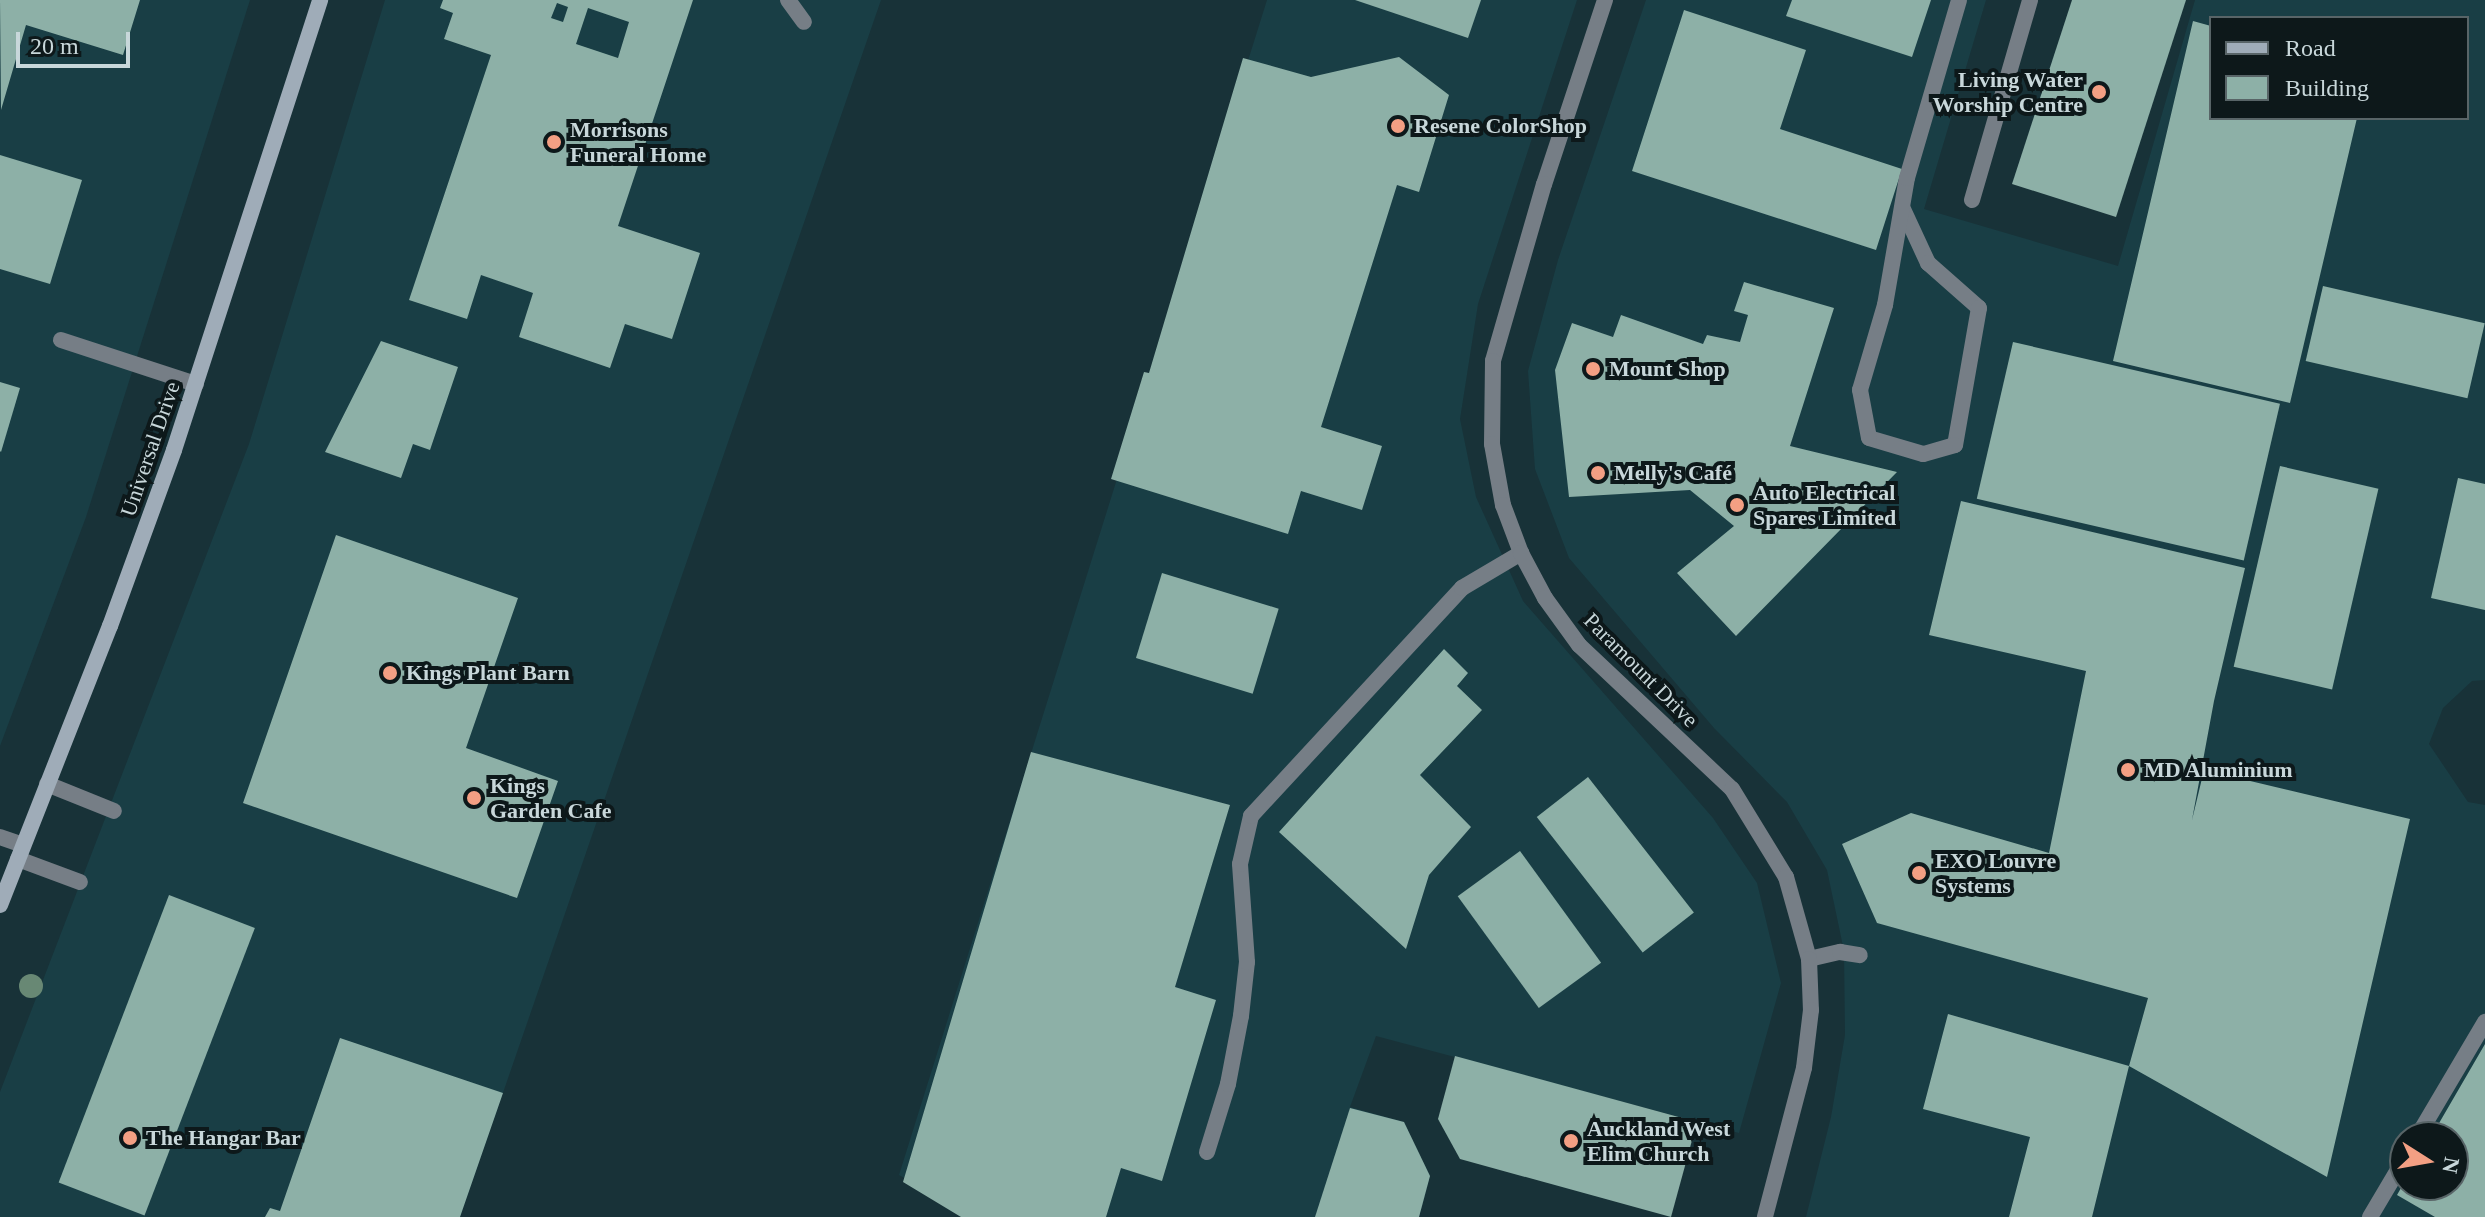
<!DOCTYPE html>
<html>
<head>
<meta charset="utf-8">
<style>
  body { margin:0 }
  #map { position:relative; width:2485px; height:1217px; overflow:hidden; background:#183238; font-family:Georgia,serif }
  div>[style] { position:absolute }
  .built>* { inset:0; background:#193e45 }
  .building>* { inset:0; background:#8db0a7; transform-origin:0 0 }
  .lane>* { height:16px; margin:-8px; padding:0 8px; transform-origin:8px; border-radius:8px; background:#767e86 }
  .street>* { height:16px; margin:-8px; padding:0 8px; transform-origin:8px; border-radius:8px; background:#767e86 }
  .secondary>* { height:16px; margin:-8px; padding:0 8px; transform-origin:8px; border-radius:8px; background:#9facb8 }
  .trees>* { width:24px; height:24px; margin:-12px; border-radius:50%; background:#688874 }
  .dots>* { width:22px; height:22px; translate:-50% -50%; box-sizing:border-box; border:4px solid #0d181a; border-radius:50% }
  span { translate:-50% -50%; white-space:nowrap; text-align:center; line-height:1.15; -webkit-text-stroke:8px #0d181a; paint-order:stroke }
  .poi-label { font-size:22px; color:#c8d7da; font-weight:700 }
  .right { translate:-100% -50%; text-align:right }
  .left { translate:0 -50%; text-align:left }
  .street-label { font-size:22px; color:#c8d7da }
  .legend { position:absolute; left:2209px; top:16px; width:260px; height:104px; box-sizing:border-box; background:#0d181a; border:2px solid #586467; margin:0; padding:10px 14px; list-style:none; font-size:24px; color:#c8d7da }
  .legend li { display:flex; align-items:center; gap:16px; height:40px }
  .legend b { width:40px; border:2px solid #586467 }
  .north { position:absolute; left:2389px; top:1121px; width:80px; height:80px; box-sizing:border-box; background:#0d181a; border:2px solid #586467; border-radius:50%; rotate:101deg; font-size:22px; font-weight:700; line-height:32px; text-align:center; color:#c8d7da }
  .north::after { content:''; display:block; margin:auto; width:28px; height:36px; background:#f39f83; clip-path:polygon(50% 0,100% 100%,50% 72%,0 100%) }
  .scale { position:absolute; left:16px; top:32px; width:114px; height:36px; box-sizing:border-box; border:4px solid #c8d7da; border-top:0; padding-left:10px; font-size:24px; line-height:28px; white-space:nowrap; color:#c8d7da; -webkit-text-stroke:6px #0d181a; paint-order:stroke }
</style>
</head>
<body>
<div id="map">
  <div class="built">
    <i style="clip-path:polygon(0 0,250px 0,86px 517px,0 746px)"></i>
    <i style="clip-path:polygon(385px 0,881px 0,460px 1217px,0 1217px,0 1092px,249px 444px)"></i>
    <i style="clip-path:polygon(1267px 0,1577px 0,1478px 304px,1460px 419px,1476px 497px,1523px 601px,1713px 818px,1757px 883px,1781px 983px,1739px 1133px,1376px 1036px,1350px 1107px,1404px 1122px,1430px 1176px,1419px 1217px,975px 1217px,899px 1175px)"></i>
    <i style="clip-path:polygon(evenodd,1646px 0,1986px 0,1924px 209px,2118px 266px,2195px 0,2485px 0,2485px 680px,2472px 681px,2443px 708px,2429px 744px,2468px 802px,2485px 805px,2485px 1217px,1806px 1217px,1831px 1117px,1845px 1035px,1844px 951px,1827px 870px,1787px 802px,1714px 728px,1569px 558px,1535px 469px,1528px 371px,1558px 260px,1646px 0,2211px 18px,2467px 18px,2467px 118px,2211px 118px,2211px 18px,1646px 0,2405px 1137px,2453px 1137px,2453px 1185px,2405px 1185px,2405px 1137px)"></i>
  </div>
  <div class="building">
    <i style="clip-path:polygon(0 0,140px 0,123px 55px,26px 25px,1px 110px)"></i>
    <i style="clip-path:polygon(evenodd,443px 0,693px 0,618px 226px,700px 253px,672px 339px,625px 324px,610px 368px,519px 337px,533px 293px,481px 275px,467px 319px,409px 300px,491px 55px,444px 39px,453px 13px,440px 8px,443px 0,557px 3px,568px 7px,563px 22px,551px 18px,557px 3px,443px 0,588px 8px,629px 22px,618px 58px,576px 44px,588px 8px)"></i>
    <i style="clip-path:polygon(1355px 0,1481px 0,1468px 38px)"></i>
    <i style="clip-path:polygon(1792px 0,1931px 0,1912px 57px,1786px 16px)"></i>
    <i style="clip-path:polygon(2072px 0,2186px 0,2116px 217px,2012px 184px)"></i>
    <i style="clip-path:polygon(1684px 10px,1806px 50px,1780px 129px,1902px 169px,1876px 250px,1632px 171px)"></i>
    <i style="clip-path:polygon(2193px 21px,2211px 26px,2211px 118px,2357px 118px,2290px 403px,2113px 361px)"></i>
    <i style="clip-path:polygon(1399px 57px,1449px 95px,1419px 192px,1397px 185px,1321px 427px,1382px 446px,1362px 510px,1301px 491px,1288px 534px,1111px 479px,1144px 372px,1149px 373px,1243px 58px,1311px 77px)"></i>
    <i style="clip-path:polygon(0 155px,82px 180px,50px 284px,0 269px)"></i>
    <i style="clip-path:polygon(1744px 282px,1834px 308px,1790px 446px,1897px 472px,1736px 636px,1677px 573px,1734px 526px,1690px 490px,1569px 497px,1555px 370px,1572px 323px,1613px 337px,1621px 315px,1703px 344px,1707px 335px,1740px 342px,1748px 315px,1734px 311px)"></i>
    <i style="left:2323px;top:286px;width:166px;height:77px;rotate:13deg"></i>
    <i style="clip-path:polygon(381px 341px,458px 367px,430px 450px,413px 444px,401px 478px,325px 452px)"></i>
    <i style="left:2013px;top:342px;width:274px;height:161px;rotate:13deg"></i>
    <i style="clip-path:polygon(0 382px,20px 388px,1px 452px,0 451px)"></i>
    <i style="left:2280px;top:466px;width:101px;height:206px;rotate:13deg"></i>
    <i style="clip-path:polygon(2458px 478px,2485px 484px,2485px 610px,2431px 598px)"></i>
    <i style="clip-path:polygon(1961px 501px,2245px 568px,2214px 701px,2192px 820px,2204px 770px,2410px 819px,2327px 1177px,2129px 1066px,2148px 998px,1877px 923px,1842px 844px,1911px 813px,2049px 853px,2086px 671px,1929px 635px)"></i>
    <i style="clip-path:polygon(336px 535px,518px 598px,466px 748px,558px 781px,517px 898px,243px 803px)"></i>
    <i style="left:1162px;top:573px;width:122px;height:89px;rotate:17deg"></i>
    <i style="clip-path:polygon(1444px 649px,1468px 673px,1457px 686px,1482px 710px,1420px 775px,1471px 827px,1429px 875px,1406px 949px,1279px 832px)"></i>
    <i style="clip-path:polygon(1031px 752px,1230px 805px,1175px 987px,1216px 1000px,1162px 1181px,1121px 1168px,1106px 1217px,961px 1217px,903px 1182px)"></i>
    <i style="left:1588px;top:777px;width:172px;height:65px;rotate:52deg"></i>
    <i style="left:1520px;top:851px;width:138px;height:77px;rotate:54deg"></i>
    <i style="left:169px;top:895px;width:92px;height:308px;rotate:21deg"></i>
    <i style="clip-path:polygon(1948px 1014px,2129px 1066px,2092px 1217px,2009px 1217px,2030px 1137px,1923px 1109px)"></i>
    <i style="clip-path:polygon(340px 1038px,503px 1093px,460px 1217px,265px 1217px,270px 1208px,280px 1211px)"></i>
    <i style="clip-path:polygon(2485px 1044px,2485px 1217px,2435px 1217px,2397px 1195px,2405px 1181px,2405px 1185px,2453px 1185px,2453px 1137px,2431px 1137px)"></i>
    <i style="clip-path:polygon(1455px 1056px,1697px 1122px,1671px 1217px,1460px 1159px,1438px 1119px)"></i>
    <i style="clip-path:polygon(1350px 1108px,1404px 1122px,1430px 1176px,1419px 1217px,1315px 1217px)"></i>
  </div>
  <div class="lane">
    <i style="left:788px;top:0;width:27px;rotate:54deg"></i>
    <i style="left:1972px;top:200px;width:208px;rotate:-73.8deg"></i>
    <i style="left:1903px;top:209px;width:60px;rotate:65.2deg"></i>
    <i style="left:1928px;top:263px;width:68px;rotate:41.4deg"></i>
    <i style="left:1979px;top:308px;width:139px;rotate:99.9deg"></i>
    <i style="left:1955px;top:445px;width:33px;rotate:164deg"></i>
    <i style="left:1923px;top:454px;width:56px;rotate:-163.5deg"></i>
    <i style="left:1869px;top:438px;width:49px;rotate:-100.6deg"></i>
    <i style="left:1860px;top:390px;width:89px;rotate:-73.6deg"></i>
    <i style="left:1885px;top:305px;width:129px;rotate:-80.2deg"></i>
    <i style="left:1907px;top:178px;width:185px;rotate:-73.7deg"></i>
    <i style="left:61px;top:340px;width:142px;rotate:18.1deg"></i>
    <i style="left:47px;top:784px;width:72px;rotate:21.9deg"></i>
    <i style="left:0;top:837px;width:24px;rotate:19deg"></i>
    <i style="left:18px;top:859px;width:66px;rotate:20.4deg"></i>
    <i style="left:1809px;top:959px;width:32px;rotate:-13deg"></i>
    <i style="left:1840px;top:952px;width:20px;rotate:9deg"></i>
    <i style="left:2417px;top:1137px;width:134px;rotate:-59.4deg"></i>
    <i style="left:1207px;top:1152px;width:71px;rotate:-72.8deg"></i>
    <i style="left:1228px;top:1084px;width:69px;rotate:-79.2deg"></i>
    <i style="left:1241px;top:1016px;width:54px;rotate:-83.7deg"></i>
    <i style="left:1247px;top:962px;width:98px;rotate:-94.1deg"></i>
    <i style="left:1240px;top:864px;width:49px;rotate:-77.1deg"></i>
    <i style="left:1251px;top:816px;width:311px;rotate:-47.2deg"></i>
    <i style="left:1462px;top:588px;width:69px;rotate:-30.7deg"></i>
    <i style="left:2370px;top:1217px;width:69px;rotate:-59.3deg"></i>
  </div>
  <div class="street">
    <i style="left:1605px;top:0;width:194px;rotate:108.3deg"></i>
    <i style="left:1544px;top:184px;width:184px;rotate:106.1deg"></i>
    <i style="left:1493px;top:361px;width:83px;rotate:90.7deg"></i>
    <i style="left:1492px;top:444px;width:62px;rotate:79.8deg"></i>
    <i style="left:1503px;top:505px;width:51px;rotate:69.4deg"></i>
    <i style="left:1521px;top:553px;width:51px;rotate:61.9deg"></i>
    <i style="left:1545px;top:598px;width:58px;rotate:54.1deg"></i>
    <i style="left:1579px;top:645px;width:210px;rotate:43.3deg"></i>
    <i style="left:1732px;top:789px;width:103px;rotate:58.5deg"></i>
    <i style="left:1786px;top:877px;width:85px;rotate:74.3deg"></i>
    <i style="left:1809px;top:959px;width:51px;rotate:87.8deg"></i>
    <i style="left:1811px;top:1010px;width:58px;rotate:96.9deg"></i>
    <i style="left:1804px;top:1068px;width:154px;rotate:104.7deg"></i>
  </div>
  <div class="secondary">
    <i style="left:0;top:905px;width:300px;rotate:-68.5deg"></i>
    <i style="left:110px;top:626px;width:187px;rotate:-70deg"></i>
    <i style="left:174px;top:450px;width:473px;rotate:-72deg"></i>
  </div>
  <div class="trees">
    <i style="left:31px;top:986px"></i>
  </div>
  <div class="dots">
    <i style="left:2099px;top:92px;background:#f39f83"></i>
    <i style="left:1398px;top:126px;background:#f39f83"></i>
    <i style="left:554px;top:142px;background:#f39f83"></i>
    <i style="left:1593px;top:369px;background:#f39f83"></i>
    <i style="left:1598px;top:473px;background:#f39f83"></i>
    <i style="left:1737px;top:505px;background:#f39f83"></i>
    <i style="left:390px;top:673px;background:#f39f83"></i>
    <i style="left:2128px;top:770px;background:#f39f83"></i>
    <i style="left:474px;top:798px;background:#f39f83"></i>
    <i style="left:1919px;top:873px;background:#f39f83"></i>
    <i style="left:130px;top:1138px;background:#f39f83"></i>
    <i style="left:1571px;top:1141px;background:#f39f83"></i>
  </div>
  <div class="poi-label">
    <span class="right" style="left:2083px;top:92px">Living Water<br>Worship Centre</span>
    <span class="left" style="left:1414px;top:126px">Resene ColorShop</span>
    <span class="left" style="left:570px;top:142px">Morrisons<br>Funeral Home</span>
    <span class="left" style="left:1609px;top:369px">Mount Shop</span>
    <span class="left" style="left:1614px;top:473px">Melly's Café</span>
    <span class="left" style="left:1753px;top:505px">Auto Electrical<br>Spares Limited</span>
    <span class="left" style="left:406px;top:673px">Kings Plant Barn</span>
    <span class="left" style="left:2144px;top:770px">MD Aluminium</span>
    <span class="left" style="left:490px;top:798px">Kings<br>Garden Cafe</span>
    <span class="left" style="left:1935px;top:873px">EXO Louvre<br>Systems</span>
    <span class="left" style="left:1587px;top:1141px">Auckland West<br>Elim Church</span>
    <span class="left" style="left:146px;top:1138px">The Hangar Bar</span>
  </div>
  <div class="street-label">
    <span style="left:150px;top:449px;rotate:-71deg">Universal Drive</span>
    <span style="left:1641px;top:670px;rotate:45deg">Paramount Drive</span>
  </div>
  <ul class="legend">
  <li><b style="height:10px;background:#9facb8"></b>Road</li>
  <li><b style="height:22px;background:#8db0a7"></b>Building</li>
  </ul>
  <div class="north">N</div>
  <div class="scale">20 m</div>
</div>
</body>
</html>
